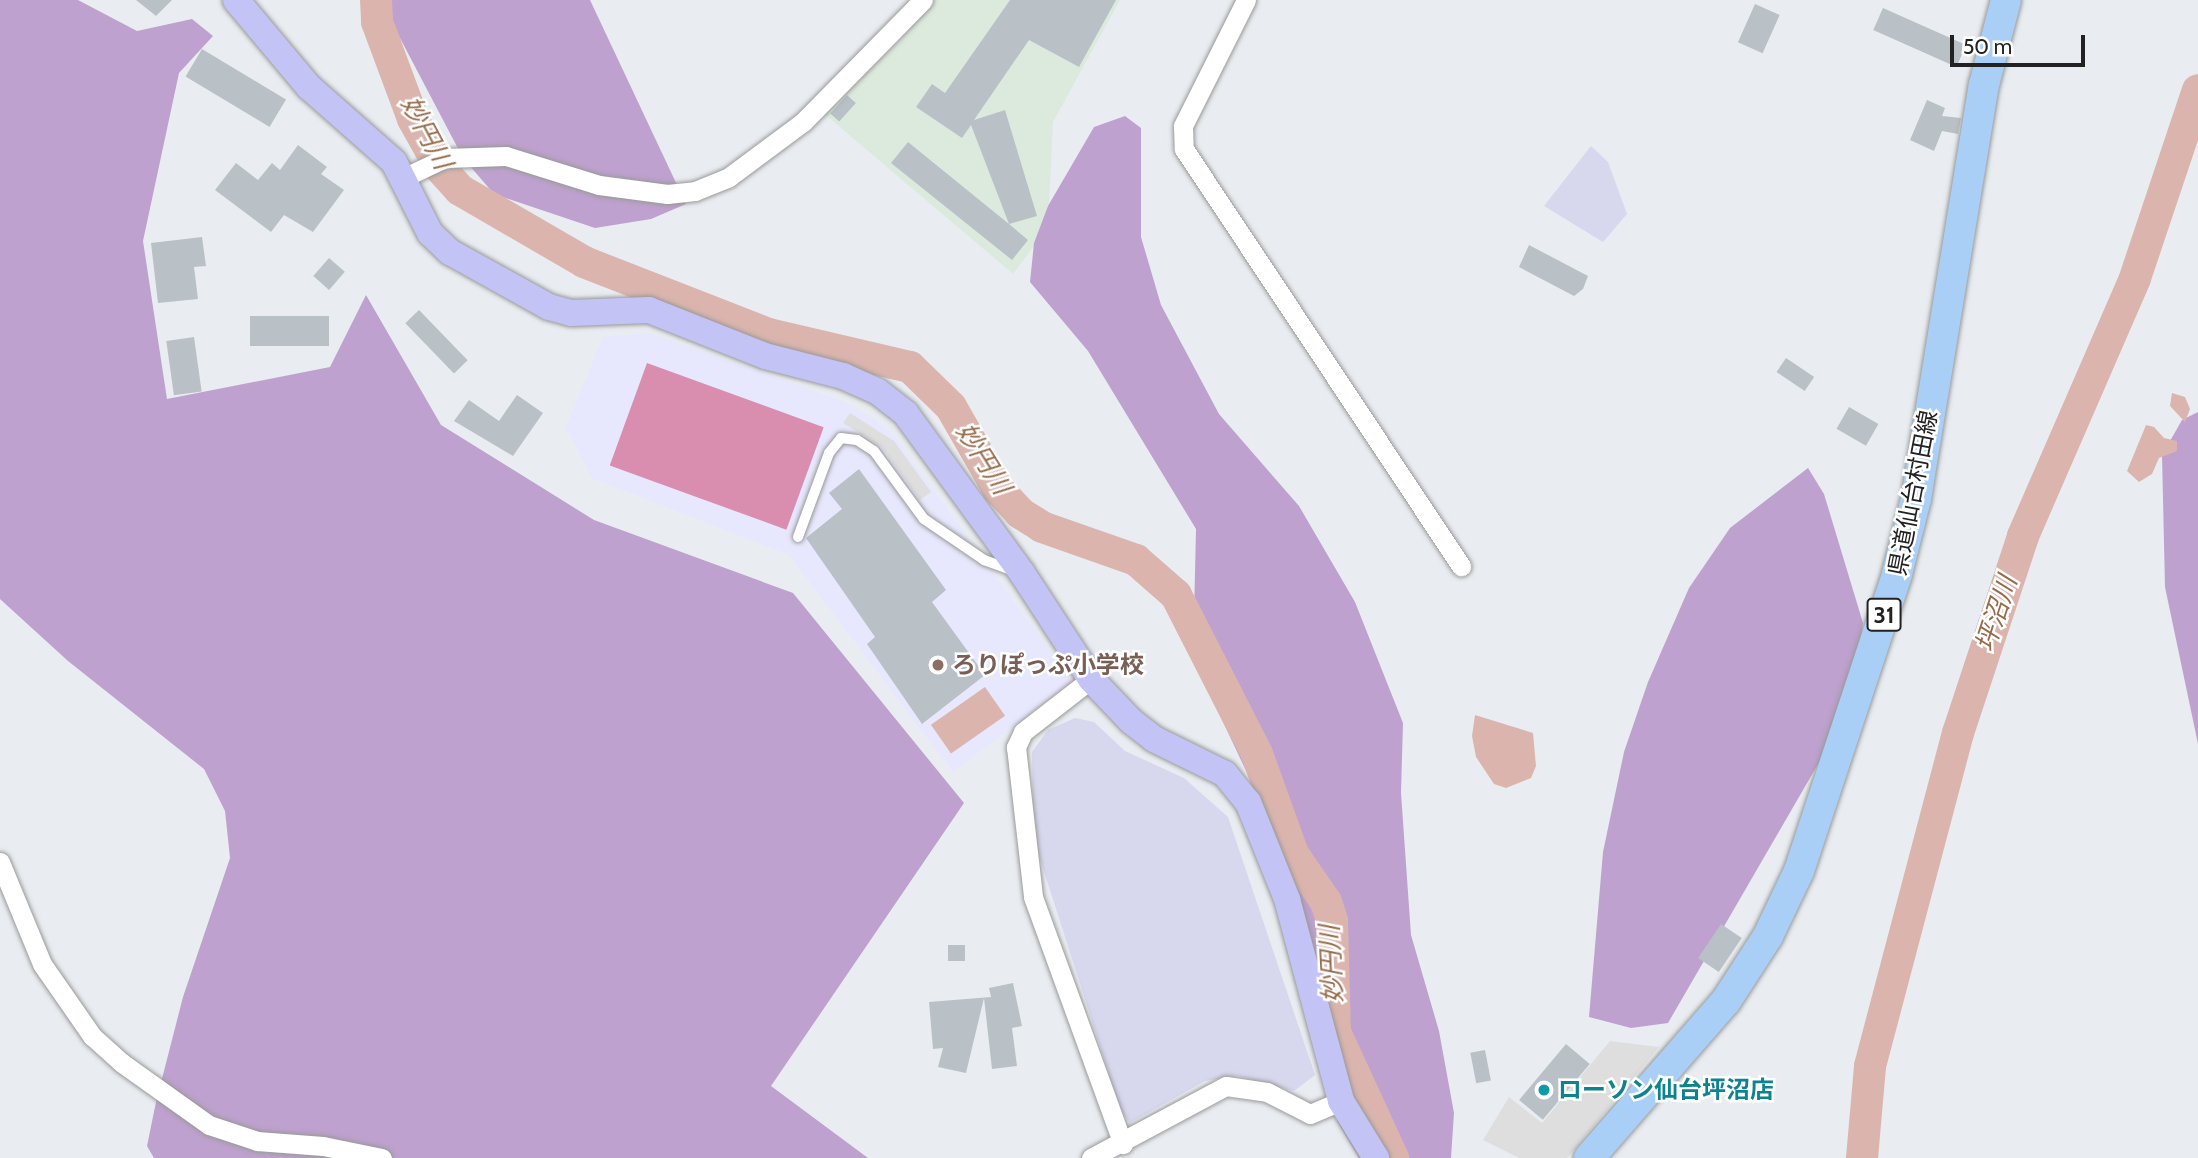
<!DOCTYPE html>
<html>
<head>
<meta charset="utf-8">
<style>
  body { margin:0 }
  #map { position:relative; width:2198px; height:1158px; overflow:hidden; background:#e9edf1; font-family:Cabin,"Noto Sans JP",sans-serif }
  div>[style] { position:absolute }
  .industrial>* { inset:0; background:#dceade }
  .education>* { inset:0; background:#e7e8fd }
  .farmland>* { inset:0; background:#d7d7ee }
  .forest>* { inset:0; background:#bea1ce }
  .pitch>* { inset:0; background:#da8eaf; transform-origin:0 0 }
  .parking>* { inset:0; background:#dedede }
  .water>* { inset:0; background:#dbb5ad; transform-origin:0 0 }
  .river>* { height:32px; margin:-16px; padding:0 16px; transform-origin:16px; border-radius:16px; background:#dbb5ad }
  .building>* { inset:0; background:#b9c1c6; transform-origin:0 0 }
  .roads { filter:drop-shadow(0 0 2px #999) drop-shadow(0 0 2px #999) }
  .lane>* { height:10px; margin:-5px; padding:0 5px; transform-origin:5px; border-radius:5px; background:#fff }
  .street>* { height:19px; margin:-9.5px; padding:0 9.5px; transform-origin:9.5px; border-radius:9.5px; background:#fff }
  .secondary>* { height:26px; margin:-13px; padding:0 13px; transform-origin:13px; border-radius:13px; background:#c3c3f6 }
  .primary>* { height:30px; margin:-15px; padding:0 15px; transform-origin:15px; border-radius:15px; background:#aacff6 }
  .dots>* { width:19px; height:19px; translate:-50% -50%; box-sizing:border-box; border:4px solid #fff; border-radius:50% }
  span { translate:-50% -50%; white-space:nowrap; text-align:center; line-height:1.15; -webkit-text-stroke:5px #fff; paint-order:stroke }
  .shield-label span { padding:2px 5px; background:#fff; border:2px solid; border-radius:5px; -webkit-text-stroke-width:0 }
  .shield-label { font-size:23px; color:#222; font-weight:700 }
  .street-label { font-size:24px; color:#222 }
  .education-label { font-size:24px; color:#785e54; font-weight:700 }
  .left { translate:0 -50%; text-align:left }
  .culture-label { font-size:24px; color:#0d838f; font-weight:700 }
  .water-label { font-size:26px; color:#956b4a; font-style:italic }
  .scale { position:absolute; left:1950px; top:35px; width:135px; height:32px; box-sizing:border-box; border:4px solid #222; border-top:0; padding-left:9px; font-size:21px; line-height:24px; white-space:nowrap; color:#222; -webkit-text-stroke:5px #fff; paint-order:stroke }
</style>
</head>
<body>
<div id="map">
  <div class="industrial">
    <i style="clip-path:polygon(930px 0,1120px 0,1053px 122px,1048px 227px,1013px 274px,822px 112px,901px 40px)"></i>
  </div>
  <div class="education">
    <i style="clip-path:polygon(649px 333px,843px 401px,875px 419px,896px 438px,1072px 682px,953px 772px,789px 555px,592px 478px,566px 427px,603px 337px)"></i>
  </div>
  <div class="farmland">
    <i style="clip-path:polygon(1591px 146px,1608px 162px,1627px 214px,1603px 242px,1544px 206px)"></i>
    <i style="clip-path:polygon(1075px 718px,1094px 722px,1125px 751px,1184px 778px,1228px 817px,1315px 1075px,1294px 1091px,1237px 1076px,1205px 1081px,1130px 1123px,1121px 1111px,1039px 856px,1033px 810px,1032px 752px,1048px 730px)"></i>
  </div>
  <div class="forest">
    <i style="clip-path:polygon(0 0,78px 0,137px 31px,192px 19px,213px 36px,179px 73px,143px 241px,167px 399px,330px 367px,366px 295px,441px 425px,594px 520px,793px 593px,964px 803px,771px 1086px,868px 1158px,154px 1158px,147px 1146px,156px 1102px,183px 997px,230px 858px,225px 811px,204px 769px,68px 661px,0 599px)"></i>
    <i style="clip-path:polygon(380px 0,590px 0,686px 204px,651px 219px,595px 228px,494px 194px,463px 158px)"></i>
    <i style="clip-path:polygon(1125px 116px,1141px 128px,1141px 237px,1161px 305px,1219px 414px,1299px 506px,1355px 602px,1403px 723px,1401px 793px,1411px 935px,1439px 1031px,1454px 1113px,1451px 1158px,1359px 1158px,1337px 1121px,1342px 1072px,1264px 809px,1193px 658px,1196px 529px,1088px 351px,1030px 282px,1034px 243px,1048px 206px,1094px 127px)"></i>
    <i style="clip-path:polygon(2198px 412px,2198px 744px,2165px 587px,2162px 455px,2182px 420px)"></i>
    <i style="clip-path:polygon(1808px 468px,1824px 494px,1863px 623px,1850px 709px,1668px 1023px,1631px 1028px,1589px 1017px,1603px 852px,1624px 752px,1648px 682px,1689px 588px,1730px 528px)"></i>
  </div>
  <div class="pitch">
    <i style="left:647px;top:363px;width:188px;height:109px;rotate:20deg"></i>
  </div>
  <div class="parking">
    <i style="clip-path:polygon(850px 413px,894px 441px,931px 492px,920px 500px,882px 447px,843px 423px)"></i>
    <i style="clip-path:polygon(1610px 1041px,1659px 1047px,1567px 1158px,1519px 1158px,1483px 1140px,1509px 1097px,1542px 1123px)"></i>
  </div>
  <div class="water">
    <i style="clip-path:polygon(2172px 393px,2185px 397px,2190px 409px,2185px 422px,2170px 406px)"></i>
    <i style="clip-path:polygon(2146px 425px,2154px 427px,2164px 438px,2177px 441px,2177px 451px,2159px 458px,2152px 474px,2139px 482px,2127px 471px)"></i>
    <i style="left:985px;top:687px;width:35px;height:66px;rotate:55deg"></i>
    <i style="clip-path:polygon(1475px 715px,1533px 733px,1536px 766px,1531px 778px,1506px 788px,1494px 784px,1476px 757px,1472px 736px)"></i>
  </div>
  <div class="river">
    <i style="left:376px;top:0;width:22px;rotate:87deg"></i>
    <i style="left:377px;top:22px;width:103px;rotate:69.6deg"></i>
    <i style="left:413px;top:119px;width:57px;rotate:60.8deg"></i>
    <i style="left:441px;top:169px;width:28px;rotate:48deg"></i>
    <i style="left:460px;top:190px;width:143px;rotate:30.1deg"></i>
    <i style="left:584px;top:262px;width:199px;rotate:21.3deg"></i>
    <i style="left:769px;top:334px;width:145px;rotate:13.2deg"></i>
    <i style="left:910px;top:367px;width:57px;rotate:44.3deg"></i>
    <i style="left:951px;top:407px;width:95px;rotate:60.2deg"></i>
    <i style="left:998px;top:489px;width:33px;rotate:47deg"></i>
    <i style="left:1020px;top:513px;width:26px;rotate:32deg"></i>
    <i style="left:1042px;top:527px;width:100px;rotate:19.3deg"></i>
    <i style="left:1136px;top:560px;width:53px;rotate:41.2deg"></i>
    <i style="left:1176px;top:595px;width:178px;rotate:63deg"></i>
    <i style="left:1257px;top:754px;width:106px;rotate:70.2deg"></i>
    <i style="left:1293px;top:854px;width:58px;rotate:55.5deg"></i>
    <i style="left:1326px;top:902px;width:20px;rotate:72deg"></i>
    <i style="left:1332px;top:921px;width:111px;rotate:88.5deg"></i>
    <i style="left:1335px;top:1032px;width:139px;rotate:65.3deg"></i>
    <i style="left:1862px;top:1158px;width:92px;rotate:-85deg"></i>
    <i style="left:1870px;top:1066px;width:344px;rotate:-75.2deg"></i>
    <i style="left:1958px;top:733px;width:207px;rotate:-71.7deg"></i>
    <i style="left:2023px;top:536px;width:281px;rotate:-66.5deg"></i>
    <i style="left:2135px;top:278px;width:198px;rotate:-71.5deg"></i>
  </div>
  <div class="building">
    <i style="clip-path:polygon(136px 0,172px 0,156px 16px)"></i>
    <i style="clip-path:polygon(1010px 0,1116px 0,1079px 67px,1029px 40px,974px 120px,1005px 110px,1037px 216px,1009px 224px,1028px 240px,1012px 260px,891px 163px,908px 142px,1009px 224px,971px 125px,962px 138px,916px 107px,932px 84px,945px 93px)"></i>
    <i style="left:1755px;top:4px;width:27px;height:42px;rotate:24deg"></i>
    <i style="left:1883px;top:8px;width:91px;height:24px;rotate:24deg"></i>
    <i style="left:202px;top:49px;width:98px;height:32px;rotate:31deg"></i>
    <i style="left:847px;top:95px;width:12px;height:25px;rotate:42deg"></i>
    <i style="clip-path:polygon(1927px 100px,1945px 108px,1942px 116px,1961px 118px,1958px 134px,1942px 131px,1934px 151px,1910px 140px)"></i>
    <i style="clip-path:polygon(298px 145px,327px 167px,321px 174px,344px 190px,313px 232px,284px 215px,271px 232px,215px 190px,236px 163px,258px 180px,272px 163px,280px 170px)"></i>
    <i style="clip-path:polygon(202px 237px,206px 266px,194px 267px,198px 299px,158px 303px,151px 243px)"></i>
    <i style="clip-path:polygon(1529px 245px,1588px 276px,1583px 289px,1574px 296px,1519px 267px)"></i>
    <i style="left:329px;top:258px;width:21px;height:24px;rotate:41deg"></i>
    <i style="left:419px;top:310px;width:70px;height:19px;rotate:46deg"></i>
    <i style="left:250px;top:316px;width:79px;height:30px"></i>
    <i style="left:194px;top:337px;width:55px;height:28px;rotate:82deg"></i>
    <i style="left:1786px;top:358px;width:34px;height:17px;rotate:34deg"></i>
    <i style="clip-path:polygon(517px 395px,543px 413px,513px 456px,454px 421px,469px 400px,499px 421px)"></i>
    <i style="left:1849px;top:407px;width:34px;height:25px;rotate:30deg"></i>
    <i style="clip-path:polygon(859px 469px,946px 590px,932px 602px,985px 675px,922px 724px,867px 644px,875px 637px,806px 538px,842px 509px,829px 493px)"></i>
    <i style="left:1721px;top:924px;width:25px;height:41px;rotate:34deg"></i>
    <i style="left:948px;top:945px;width:17px;height:16px"></i>
    <i style="clip-path:polygon(1013px 983px,1022px 1026px,1012px 1028px,1017px 1066px,992px 1069px,984px 998px,966px 1073px,938px 1067px,943px 1048px,933px 1049px,929px 1002px,991px 997px,989px 988px)"></i>
    <i style="left:1566px;top:1044px;width:31px;height:73px;rotate:40deg"></i>
    <i style="left:1485px;top:1050px;width:31px;height:15px;rotate:79deg"></i>
  </div>
  <div class="roads">
    <div class="lane">
      <i style="left:798px;top:537px;width:90px;rotate:-69.7deg"></i>
      <i style="left:829px;top:453px;width:19px;rotate:-51deg"></i>
      <i style="left:841px;top:438px;width:16px;rotate:7deg"></i>
      <i style="left:857px;top:440px;width:20px;rotate:33deg"></i>
      <i style="left:874px;top:451px;width:84px;rotate:53.7deg"></i>
      <i style="left:924px;top:519px;width:73px;rotate:34.3deg"></i>
      <i style="left:984px;top:560px;width:30px;rotate:20deg"></i>
    </div>
    <div class="street">
      <i style="left:1246px;top:0;width:141px;rotate:116.6deg"></i>
      <i style="left:1183px;top:126px;width:23px;rotate:88deg"></i>
      <i style="left:1184px;top:149px;width:501px;rotate:56.41deg"></i>
      <i style="left:403px;top:178px;width:47px;rotate:-25.5deg"></i>
      <i style="left:445px;top:158px;width:61px;rotate:-1.9deg"></i>
      <i style="left:506px;top:156px;width:97px;rotate:17.3deg"></i>
      <i style="left:599px;top:185px;width:69px;rotate:7.5deg"></i>
      <i style="left:667px;top:194px;width:28px;rotate:-6deg"></i>
      <i style="left:695px;top:191px;width:37px;rotate:-22deg"></i>
      <i style="left:729px;top:177px;width:92px;rotate:-36.6deg"></i>
      <i style="left:803px;top:122px;width:171px;rotate:-45.5deg"></i>
      <i style="left:1091px;top:679px;width:86px;rotate:142.1deg"></i>
      <i style="left:1023px;top:732px;width:17px;rotate:115deg"></i>
      <i style="left:1016px;top:747px;width:151px;rotate:83.5deg"></i>
      <i style="left:1033px;top:897px;width:263px;rotate:70deg"></i>
      <i style="left:0;top:862px;width:110px;rotate:67.6deg"></i>
      <i style="left:42px;top:964px;width:88px;rotate:55.2deg"></i>
      <i style="left:92px;top:1036px;width:40px;rotate:42deg"></i>
      <i style="left:122px;top:1063px;width:107px;rotate:35.5deg"></i>
      <i style="left:209px;top:1125px;width:51px;rotate:18.4deg"></i>
      <i style="left:257px;top:1141px;width:66px;rotate:4.3deg"></i>
      <i style="left:323px;top:1146px;width:60px;rotate:11.5deg"></i>
      <i style="left:1091px;top:1158px;width:153px;rotate:-28.1deg"></i>
      <i style="left:1226px;top:1086px;width:41px;rotate:8.3deg"></i>
      <i style="left:1267px;top:1092px;width:48px;rotate:27.1deg"></i>
      <i style="left:1310px;top:1114px;width:34px;rotate:-23deg"></i>
    </div>
    <div class="secondary">
      <i style="left:236px;top:0;width:114px;rotate:50deg"></i>
      <i style="left:309px;top:87px;width:113px;rotate:41.4deg"></i>
      <i style="left:394px;top:162px;width:80px;rotate:63.1deg"></i>
      <i style="left:430px;top:233px;width:28px;rotate:44deg"></i>
      <i style="left:450px;top:252px;width:113px;rotate:29.1deg"></i>
      <i style="left:549px;top:307px;width:23px;rotate:15deg"></i>
      <i style="left:571px;top:313px;width:78px;rotate:-2.2deg"></i>
      <i style="left:649px;top:310px;width:125px;rotate:21.6deg"></i>
      <i style="left:765px;top:356px;width:81px;rotate:14.4deg"></i>
      <i style="left:843px;top:376px;width:37px;rotate:24deg"></i>
      <i style="left:877px;top:391px;width:37px;rotate:38deg"></i>
      <i style="left:906px;top:414px;width:197px;rotate:53.9deg"></i>
      <i style="left:1022px;top:573px;width:126px;rotate:56.9deg"></i>
      <i style="left:1091px;top:679px;width:58px;rotate:46.4deg"></i>
      <i style="left:1131px;top:721px;width:29px;rotate:38deg"></i>
      <i style="left:1154px;top:739px;width:79px;rotate:26.2deg"></i>
      <i style="left:1225px;top:774px;width:36px;rotate:51deg"></i>
      <i style="left:1248px;top:802px;width:105px;rotate:68.1deg"></i>
      <i style="left:1287px;top:899px;width:209px;rotate:75deg"></i>
      <i style="left:1341px;top:1101px;width:67px;rotate:58.4deg"></i>
    </div>
    <div class="primary">
      <i style="left:1589px;top:1158px;width:208px;rotate:-48.9deg"></i>
      <i style="left:1726px;top:1001px;width:77px;rotate:-57.1deg"></i>
      <i style="left:1768px;top:936px;width:72px;rotate:-64.5deg"></i>
      <i style="left:1799px;top:871px;width:313px;rotate:-71.7deg"></i>
      <i style="left:1897px;top:574px;width:77px;rotate:-75.8deg"></i>
      <i style="left:1916px;top:499px;width:420px;rotate:-80.7deg"></i>
      <i style="left:1984px;top:85px;width:88px;rotate:-75.5deg"></i>
    </div>
  </div>
  <div class="dots">
    <i style="left:938px;top:665px;background:#8d6e63"></i>
    <i style="left:1544px;top:1090px;background:#0f9aa8"></i>
  </div>
  <div class="shield-label">
    <span style="left:1884px;top:615px">31</span>
  </div>
  <div class="street-label">
    <span style="left:1913px;top:493px;rotate:-79deg">県道仙台村田線</span>
  </div>
  <div class="education-label">
    <span class="left" style="left:952px;top:665px">ろりぽっぷ小学校</span>
  </div>
  <div class="culture-label">
    <span class="left" style="left:1558px;top:1090px">ローソン仙台坪沼店</span>
  </div>
  <div class="water-label">
    <span style="left:426px;top:133px;rotate:62deg">妙円川</span>
    <span style="left:983px;top:459px;rotate:58deg">妙円川</span>
    <span style="left:1997px;top:614px;rotate:-72deg">坪沼川</span>
    <span style="left:1332px;top:964px;rotate:-93deg">妙円川</span>
  </div>
  <div class="scale">50 m</div>
</div>
</body>
</html>
